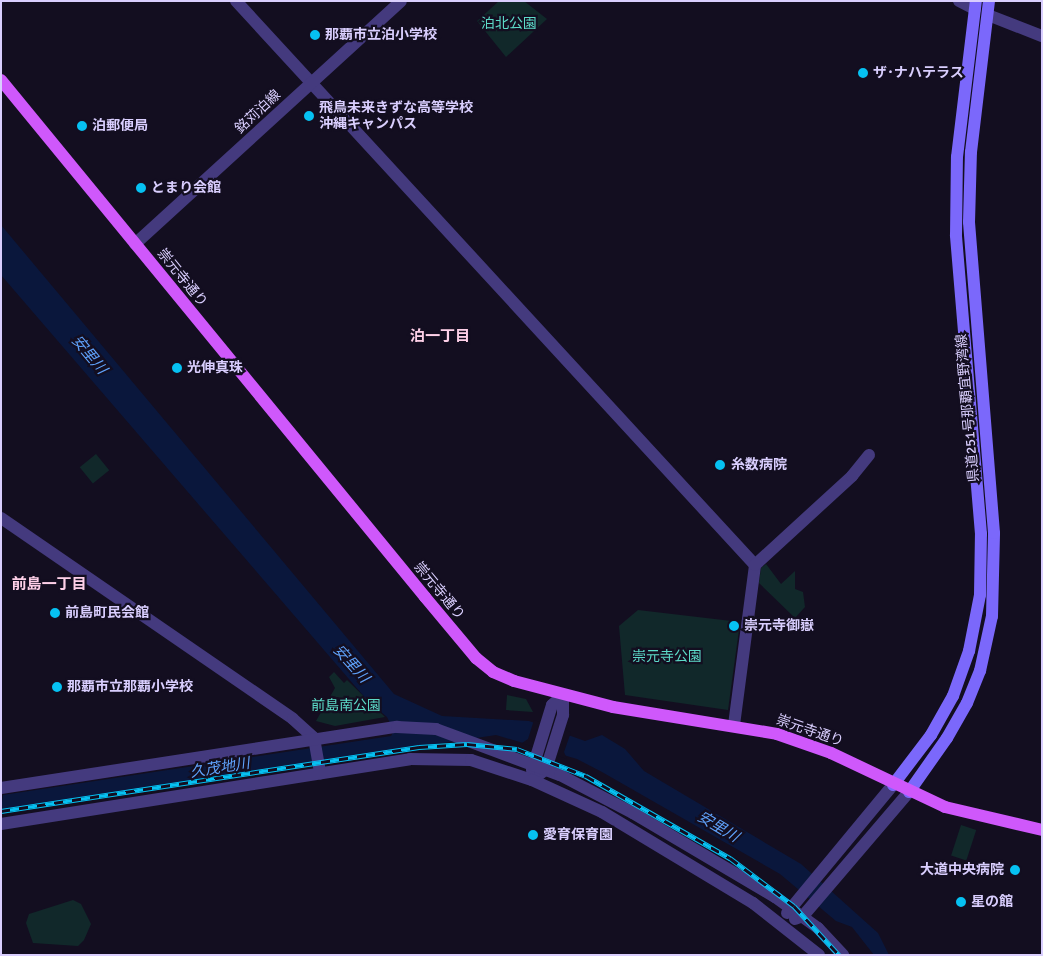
<!DOCTYPE html>
<html>
<head>
<meta charset="utf-8">
<style>
  body { margin:0 }
  #map { position:relative; width:1043px; height:956px; overflow:hidden; background:#130e20; font-family:Signika,"Noto Sans JP",sans-serif }
  div>[style] { position:absolute }
  .green>* { inset:0; background:#11282a; transform-origin:0 0 }
  .water>* { inset:0; background:#0a173c }
  .pier>* { inset:0; background:#130e20 }
  .tertiary>* { height:12px; margin:-6px; padding:0 6px; transform-origin:6px; border-radius:6px; background:#443a7e }
  .secondary>* { height:12px; margin:-6px; padding:0 6px; transform-origin:6px; border-radius:6px; background:#7b68fb }
  .primary>* { height:12px; margin:-6px; padding:0 6px; transform-origin:6px; border-radius:6px; background:#cf58fb }
  .rail>* { height:5px; margin-top:-2.5px; transform-origin:0; background:repeating-linear-gradient(90deg,#130e20 0 9px,#06c1f2 0 18px); box-sizing:border-box; border-block:1px solid #06c1f2 }
  .dots>* { width:14px; height:14px; translate:-50% -50%; box-sizing:border-box; border:2px solid #130e20; border-radius:50% }
  span { translate:-50% -50%; white-space:nowrap; text-align:center; line-height:1.15; -webkit-text-stroke:4.5px #130e20; paint-order:stroke }
  .park-label { font-size:14px; color:#5ddbc9 }
  .poi-label { font-size:14px; color:#d9cefe; font-weight:700 }
  .left { translate:0 -50%; text-align:left }
  .right { translate:-100% -50%; text-align:right }
  .street-label { font-size:14px; color:#d9cefe }
  .neighbourhood-label { font-size:15px; color:#fed0e8; font-weight:700 }
  .water-label { font-size:15px; color:#5fa2fb; font-style:italic }
  .frame { position:absolute; inset:0; border:2px solid #d9cefe; pointer-events:none }
</style>
</head>
<body>
<div id="map">
  <div class="green">
    <i style="clip-path:polygon(499px 1px,524px 1px,547px 19px,506px 57px,477px 21px)"></i>
    <i style="left:96px;top:454px;width:21px;height:21px;rotate:51deg"></i>
    <i style="clip-path:polygon(766px 564px,781px 584px,795px 571px,795px 589px,803px 592px,805px 607px,795px 618px,759px 583px,761px 568px)"></i>
    <i style="clip-path:polygon(638px 610px,740px 622px,728px 710px,625px 695px,619px 626px)"></i>
    <i style="clip-path:polygon(334px 672px,344px 683px,347px 680px,385px 717px,335px 726px,316px 721px,335px 688px,329px 677px)"></i>
    <i style="clip-path:polygon(507px 695px,526px 699px,533px 712px,506px 710px)"></i>
    <i style="left:961px;top:825px;width:16px;height:32px;rotate:18deg"></i>
    <i style="clip-path:polygon(73px 900px,81px 904px,91px 924px,84px 940px,78px 946px,33px 943px,26px 923px,29px 914px)"></i>
  </div>
  <div class="water">
    <i style="clip-path:polygon(1px 225px,394px 694px,442px 716px,529px 721px,585px 741px,602px 735px,625px 749px,644px 771px,801px 864px,878px 933px,889px 955px,874px 955px,852px 927px,836px 921px,780px 874px,602px 772px,577px 759px,496px 735px,1px 810px,3px 795px,391px 736px,394px 731px,387px 717px,367px 700px,1px 275px)"></i>
  </div>
  <div class="pier">
    <i style="clip-path:polygon(534px 720px,571px 732px,564px 752px,567px 759px,522px 743px,528px 739px)"></i>
  </div>
  <div class="tertiary">
    <i style="left:236px;top:1px;width:766px;rotate:47.38deg"></i>
    <i style="left:959px;top:1px;width:18px;rotate:27deg"></i>
    <i style="left:988px;top:15px;width:58px;rotate:21.3deg"></i>
    <i style="left:135px;top:244px;width:360px;rotate:-42.4deg"></i>
    <i style="left:1px;top:518px;width:354px;rotate:34.5deg"></i>
    <i style="left:293px;top:719px;width:28px;rotate:42deg"></i>
    <i style="left:314px;top:738px;width:36px;rotate:80deg"></i>
    <i style="left:734px;top:725px;width:161px;rotate:-82.5deg"></i>
    <i style="left:755px;top:565px;width:132px;rotate:-42.5deg"></i>
    <i style="left:852px;top:476px;width:27px;rotate:-51deg"></i>
    <i style="left:532px;top:770px;width:68px;rotate:-72.9deg"></i>
    <i style="left:552px;top:705px;width:15px;rotate:-42deg"></i>
    <i style="left:540px;top:774px;width:8px;rotate:-40deg"></i>
    <i style="left:546px;top:769px;width:57px;rotate:-72.5deg"></i>
    <i style="left:563px;top:715px;width:20px;rotate:-90deg"></i>
    <i style="left:1px;top:788px;width:401px;rotate:-8.8deg"></i>
    <i style="left:397px;top:727px;width:39px;rotate:3deg"></i>
    <i style="left:436px;top:729px;width:132px;rotate:20.4deg"></i>
    <i style="left:560px;top:775px;width:82px;rotate:27.5deg"></i>
    <i style="left:633px;top:813px;width:165px;rotate:30.6deg"></i>
    <i style="left:775px;top:897px;width:53px;rotate:35.8deg"></i>
    <i style="left:818px;top:928px;width:37px;rotate:47deg"></i>
    <i style="left:1px;top:824px;width:414px;rotate:-9deg"></i>
    <i style="left:410px;top:759px;width:61px;rotate:0.9deg"></i>
    <i style="left:471px;top:760px;width:64px;rotate:18.2deg"></i>
    <i style="left:532px;top:780px;width:77px;rotate:24.6deg"></i>
    <i style="left:602px;top:812px;width:176px;rotate:31.1deg"></i>
    <i style="left:753px;top:903px;width:84px;rotate:38.2deg"></i>
    <i style="left:787px;top:913px;width:166px;rotate:-50.4deg"></i>
    <i style="left:795px;top:919px;width:9px;rotate:-21deg"></i>
    <i style="left:803px;top:916px;width:163px;rotate:-49.5deg"></i>
  </div>
  <div class="secondary">
    <i style="left:893px;top:785px;width:63px;rotate:-52.8deg"></i>
    <i style="left:931px;top:735px;width:45px;rotate:-60.6deg"></i>
    <i style="left:953px;top:696px;width:48px;rotate:-70.4deg"></i>
    <i style="left:969px;top:651px;width:57px;rotate:-78.9deg"></i>
    <i style="left:980px;top:595px;width:61px;rotate:-89.1deg"></i>
    <i style="left:981px;top:534px;width:300px;rotate:-94.8deg"></i>
    <i style="left:956px;top:235px;width:78px;rotate:-89.3deg"></i>
    <i style="left:957px;top:157px;width:157px;rotate:-83.1deg"></i>
    <i style="left:909px;top:792px;width:66px;rotate:-54.9deg"></i>
    <i style="left:947px;top:738px;width:40px;rotate:-60.3deg"></i>
    <i style="left:967px;top:703px;width:35px;rotate:-68deg"></i>
    <i style="left:980px;top:671px;width:56px;rotate:-77.7deg"></i>
    <i style="left:992px;top:616px;width:83px;rotate:-88.6deg"></i>
    <i style="left:994px;top:533px;width:312px;rotate:-94.6deg"></i>
    <i style="left:969px;top:222px;width:70px;rotate:-88.4deg"></i>
    <i style="left:971px;top:152px;width:152px;rotate:-83.2deg"></i>
  </div>
  <div class="primary">
    <i style="left:1px;top:80px;width:669px;rotate:50.64deg"></i>
    <i style="left:425px;top:597px;width:80px;rotate:50.1deg"></i>
    <i style="left:476px;top:658px;width:22px;rotate:39deg"></i>
    <i style="left:493px;top:672px;width:23px;rotate:23deg"></i>
    <i style="left:514px;top:681px;width:102px;rotate:14.7deg"></i>
    <i style="left:613px;top:707px;width:166px;rotate:9.3deg"></i>
    <i style="left:777px;top:734px;width:57px;rotate:19.4deg"></i>
    <i style="left:831px;top:753px;width:126px;rotate:25.3deg"></i>
    <i style="left:945px;top:807px;width:100px;rotate:13.3deg"></i>
  </div>
  <div class="rail">
    <i style="left:1px;top:811px;width:423px;rotate:-8.7deg"></i>
    <i style="left:419px;top:747px;width:48px;rotate:-3.6deg"></i>
    <i style="left:467px;top:744px;width:50px;rotate:5.7deg"></i>
    <i style="left:517px;top:749px;width:74px;rotate:21.4deg"></i>
    <i style="left:586px;top:776px;width:166px;rotate:29.7deg"></i>
    <i style="left:730px;top:858px;width:80px;rotate:36.9deg"></i>
    <i style="left:794px;top:906px;width:67px;rotate:47.4deg"></i>
  </div>
  <div class="dots">
    <i style="left:315px;top:35px;background:#06c1f2"></i>
    <i style="left:863px;top:73px;background:#06c1f2"></i>
    <i style="left:309px;top:116px;background:#06c1f2"></i>
    <i style="left:82px;top:126px;background:#06c1f2"></i>
    <i style="left:141px;top:188px;background:#06c1f2"></i>
    <i style="left:177px;top:368px;background:#06c1f2"></i>
    <i style="left:720px;top:465px;background:#06c1f2"></i>
    <i style="left:55px;top:613px;background:#06c1f2"></i>
    <i style="left:734px;top:626px;background:#06c1f2"></i>
    <i style="left:57px;top:687px;background:#06c1f2"></i>
    <i style="left:533px;top:835px;background:#06c1f2"></i>
    <i style="left:1015px;top:870px;background:#06c1f2"></i>
    <i style="left:961px;top:902px;background:#06c1f2"></i>
  </div>
  <div class="park-label">
    <span style="left:509px;top:24px">泊北公園</span>
    <span style="left:667px;top:657px">崇元寺公園</span>
    <span style="left:346px;top:706px">前島南公園</span>
  </div>
  <div class="poi-label">
    <span class="left" style="left:325px;top:35px">那覇市立泊小学校</span>
    <span class="left" style="left:873px;top:73px">ザ･ナハテラス</span>
    <span class="left" style="left:319px;top:116px">飛鳥未来きずな高等学校<br>沖縄キャンパス</span>
    <span class="left" style="left:92px;top:126px">泊郵便局</span>
    <span class="left" style="left:151px;top:188px">とまり会館</span>
    <span class="left" style="left:187px;top:368px">光伸真珠</span>
    <span class="left" style="left:731px;top:465px">糸数病院</span>
    <span class="left" style="left:65px;top:613px">前島町民会館</span>
    <span class="left" style="left:744px;top:626px">崇元寺御嶽</span>
    <span class="left" style="left:67px;top:687px">那覇市立那覇小学校</span>
    <span class="left" style="left:543px;top:835px">愛育保育園</span>
    <span class="right" style="left:1004px;top:870px">大道中央病院</span>
    <span class="left" style="left:971px;top:902px">星の館</span>
  </div>
  <div class="street-label">
    <span style="left:258px;top:112px;rotate:-43deg">銘苅泊線</span>
    <span style="left:182px;top:278px;rotate:51deg">崇元寺通り</span>
    <span style="left:968px;top:408px;rotate:-95deg">県道251号那覇宜野湾線</span>
    <span style="left:439px;top:591px;rotate:50deg">崇元寺通り</span>
    <span style="left:810px;top:731px;rotate:19deg">崇元寺通り</span>
  </div>
  <div class="neighbourhood-label">
    <span style="left:440px;top:337px">泊一丁目</span>
    <span style="left:49px;top:585px">前島一丁目</span>
  </div>
  <div class="water-label">
    <span style="left:89px;top:355px;rotate:50deg">安里川</span>
    <span style="left:351px;top:664px;rotate:48deg">安里川</span>
    <span style="left:220px;top:768px;rotate:-9deg">久茂地川</span>
    <span style="left:718px;top:827px;rotate:31deg">安里川</span>
  </div>
  <div class="frame"></div>
</div>
</body>
</html>
